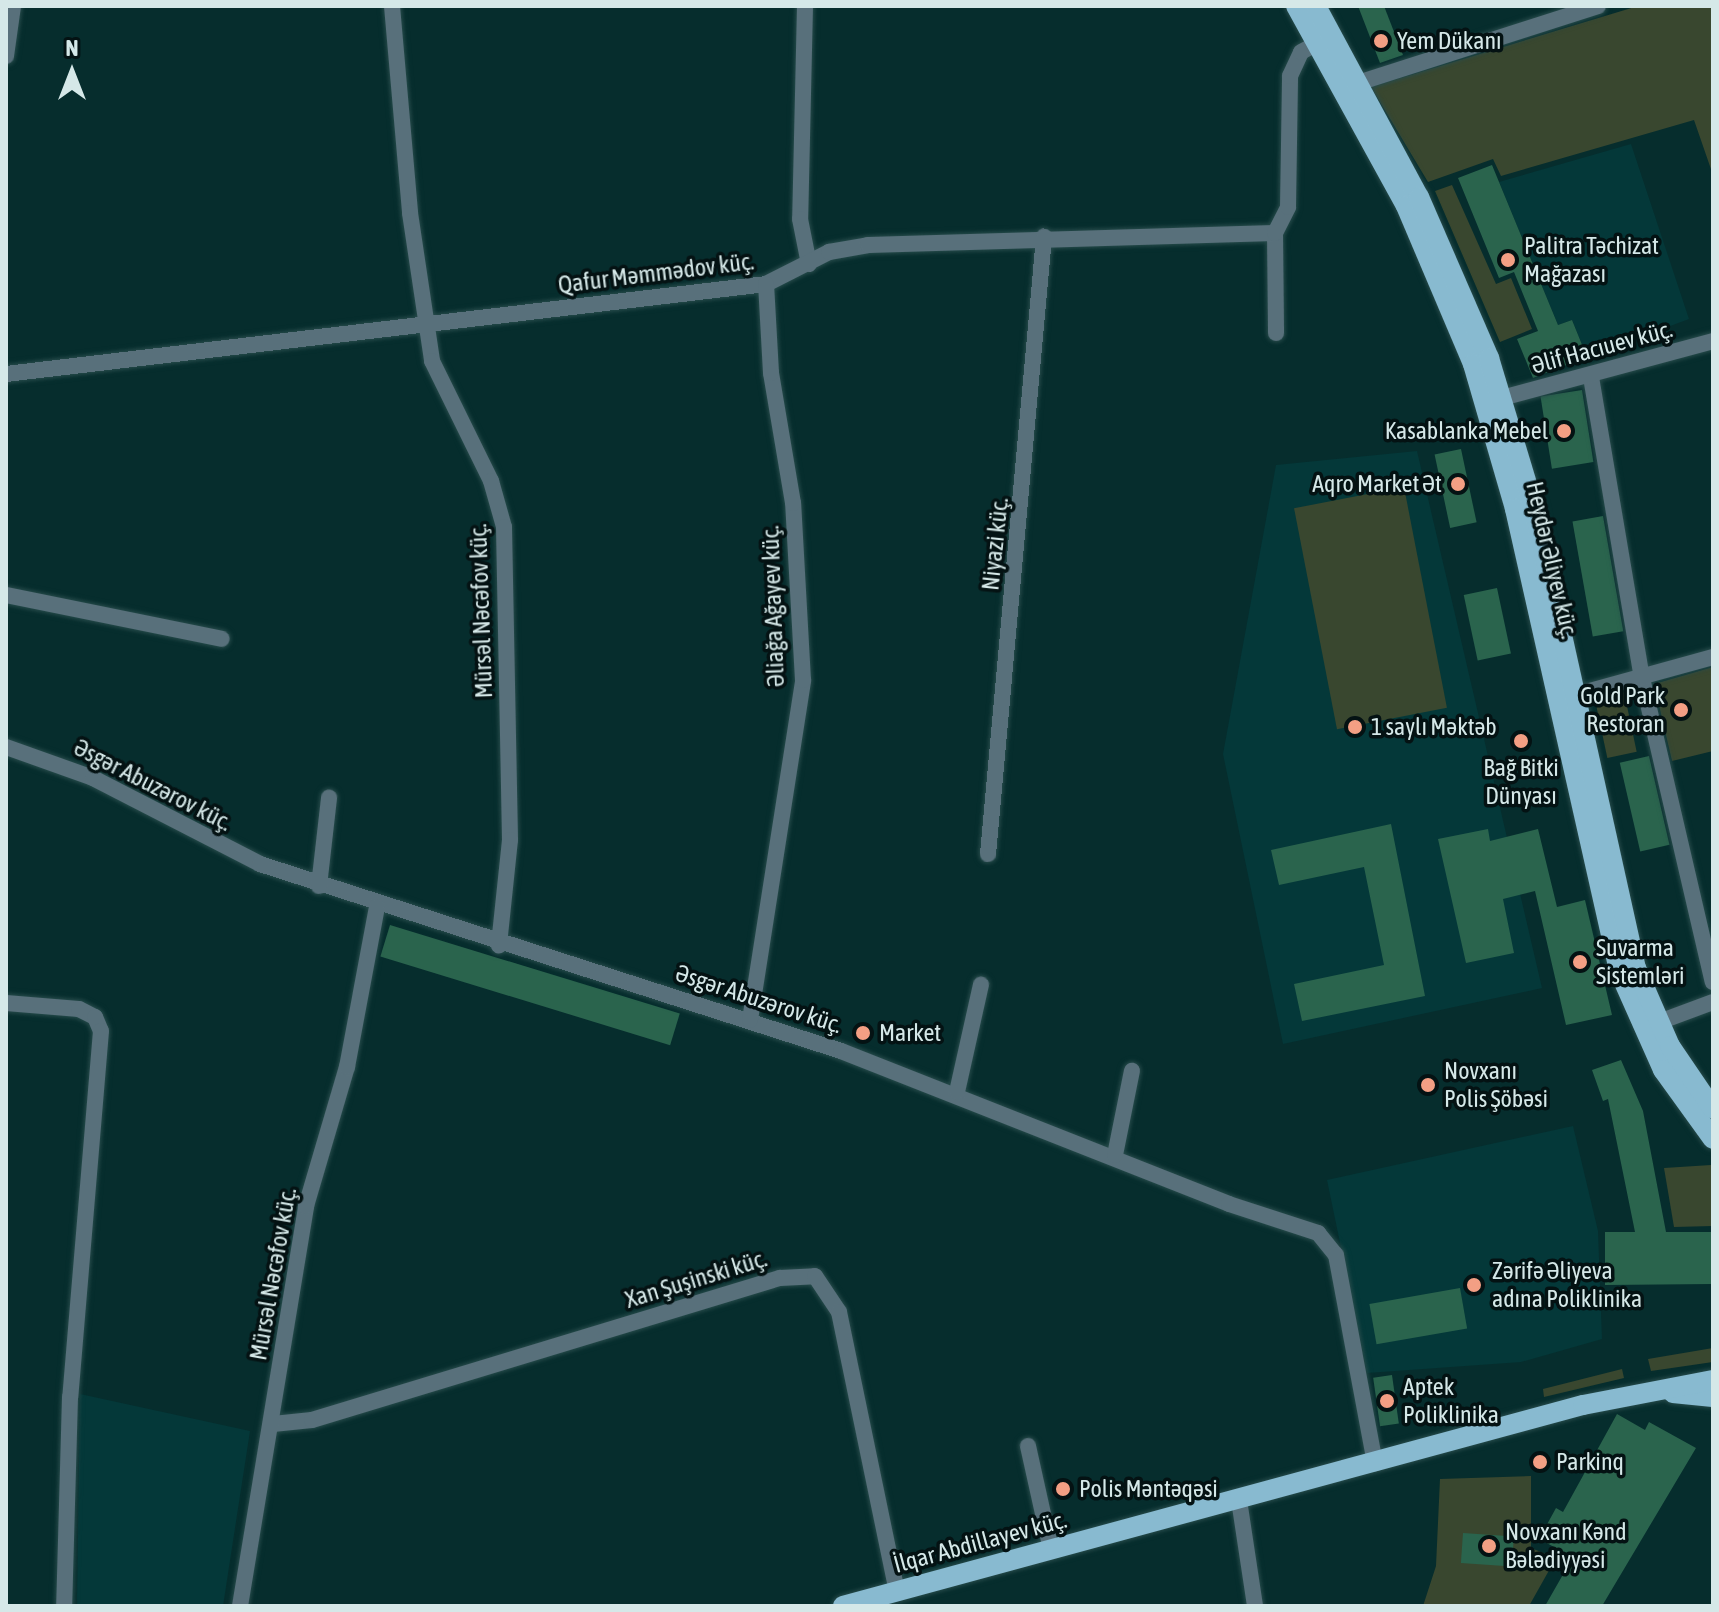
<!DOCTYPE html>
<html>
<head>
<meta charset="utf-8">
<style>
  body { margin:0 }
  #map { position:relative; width:1719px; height:1612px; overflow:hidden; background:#062d2d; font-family:"Asap Condensed",sans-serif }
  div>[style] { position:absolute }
  .built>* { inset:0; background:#043839 }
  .green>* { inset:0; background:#39472f; transform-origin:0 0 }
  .building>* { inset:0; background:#2a644d; transform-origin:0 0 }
  .roads { filter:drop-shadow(0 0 2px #274b4b) drop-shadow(0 0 2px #274b4b) }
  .street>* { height:16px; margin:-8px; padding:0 8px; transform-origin:8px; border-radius:8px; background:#58707b }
  .primary>* { height:20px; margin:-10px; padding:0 10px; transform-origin:10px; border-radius:10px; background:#88bad0 }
  .dots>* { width:22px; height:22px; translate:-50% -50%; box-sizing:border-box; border:4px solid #041213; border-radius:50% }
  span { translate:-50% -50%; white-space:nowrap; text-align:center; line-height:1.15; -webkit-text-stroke:7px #041213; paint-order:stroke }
  .poi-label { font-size:24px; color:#d5e8e8 }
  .left { translate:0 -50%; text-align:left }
  .right { translate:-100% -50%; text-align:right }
  .street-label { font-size:24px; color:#d5e8e8 }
  .frame { position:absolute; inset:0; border:8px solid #d5e8e8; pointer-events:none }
  .north { position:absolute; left:32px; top:32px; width:80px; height:80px; -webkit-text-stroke:6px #041213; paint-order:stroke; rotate:0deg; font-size:22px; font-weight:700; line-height:32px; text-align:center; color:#d5e8e8 }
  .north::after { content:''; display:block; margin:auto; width:28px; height:36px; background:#d5e8e8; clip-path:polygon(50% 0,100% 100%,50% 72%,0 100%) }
</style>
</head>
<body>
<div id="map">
  <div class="built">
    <i style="clip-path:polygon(1631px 144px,1689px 319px,1587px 357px,1572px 320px,1558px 325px,1499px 182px)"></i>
    <i style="clip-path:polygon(1417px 451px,1542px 988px,1283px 1044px,1223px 754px,1276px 465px)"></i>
    <i style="clip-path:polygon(1573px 1126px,1598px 1231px,1602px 1339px,1521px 1362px,1367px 1373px,1327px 1180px)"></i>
    <i style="clip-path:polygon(80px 1394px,250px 1431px,223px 1606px,77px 1606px)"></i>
  </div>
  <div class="green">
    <i style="clip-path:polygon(1638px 6px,1713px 6px,1713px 175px,1694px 120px,1501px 176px,1493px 159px,1428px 182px,1371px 87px)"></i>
    <i style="clip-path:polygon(1452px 185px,1496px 284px,1511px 278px,1532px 329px,1500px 342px,1435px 191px)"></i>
    <i style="left:1404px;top:487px;width:225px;height:112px;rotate:79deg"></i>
    <i style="clip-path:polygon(1713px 667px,1713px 751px,1672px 761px,1654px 684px)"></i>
    <i style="left:1624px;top:692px;width:61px;height:30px;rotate:78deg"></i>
    <i style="clip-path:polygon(1711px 1165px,1713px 1226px,1674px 1227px,1664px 1168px)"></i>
    <i style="clip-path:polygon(1713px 1348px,1713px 1362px,1651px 1371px,1648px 1359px)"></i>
    <i style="clip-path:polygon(1622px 1369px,1624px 1378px,1544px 1397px,1543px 1389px)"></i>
    <i style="clip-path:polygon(1531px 1476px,1531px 1548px,1556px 1558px,1529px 1606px,1423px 1606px,1436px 1566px,1440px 1479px)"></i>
  </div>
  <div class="building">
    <i style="clip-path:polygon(1358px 6px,1384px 6px,1403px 55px,1380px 63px)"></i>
    <i style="clip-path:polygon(1492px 165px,1558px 325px,1572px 320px,1587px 357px,1533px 378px,1517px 339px,1538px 331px,1514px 272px,1499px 278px,1458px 178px)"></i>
    <i style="left:1582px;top:390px;width:73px;height:42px;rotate:81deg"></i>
    <i style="left:1461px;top:449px;width:75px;height:27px;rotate:78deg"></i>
    <i style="left:1603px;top:516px;width:117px;height:31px;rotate:80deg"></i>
    <i style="left:1497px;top:588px;width:67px;height:34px;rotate:78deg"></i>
    <i style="left:1649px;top:756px;width:91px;height:30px;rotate:77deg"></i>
    <i style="clip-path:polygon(1391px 824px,1425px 996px,1302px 1021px,1294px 984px,1384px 965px,1364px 867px,1279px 885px,1271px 850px)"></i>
    <i style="clip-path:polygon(1488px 829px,1490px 841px,1538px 829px,1557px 907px,1585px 900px,1612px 1015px,1566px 1025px,1535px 891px,1503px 899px,1514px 953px,1466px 963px,1438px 839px)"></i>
    <i style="left:390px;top:925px;width:303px;height:33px;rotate:17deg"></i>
    <i style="clip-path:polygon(1621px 1060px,1643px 1111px,1666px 1232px,1713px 1232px,1713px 1284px,1605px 1285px,1605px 1232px,1635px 1232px,1608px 1099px,1603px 1101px,1592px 1070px)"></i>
    <i style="left:1460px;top:1288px;width:41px;height:92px;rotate:80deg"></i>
    <i style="left:1392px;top:1375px;width:49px;height:19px;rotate:82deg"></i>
    <i style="clip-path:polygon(1617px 1414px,1645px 1430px,1649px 1422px,1696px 1448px,1602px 1606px,1545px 1606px,1573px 1557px,1539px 1539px,1556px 1508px,1563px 1512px)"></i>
    <i style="left:1463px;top:1533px;width:51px;height:30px;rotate:4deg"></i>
  </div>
  <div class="roads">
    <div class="street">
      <i style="left:392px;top:6px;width:208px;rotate:85deg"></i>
      <i style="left:410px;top:213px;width:150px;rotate:81.5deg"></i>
      <i style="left:432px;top:361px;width:134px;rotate:63.8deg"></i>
      <i style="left:491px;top:481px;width:48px;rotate:74.2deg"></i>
      <i style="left:504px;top:527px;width:313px;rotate:88.9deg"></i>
      <i style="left:510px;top:840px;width:106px;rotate:96deg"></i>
      <i style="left:805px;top:6px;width:213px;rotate:91.3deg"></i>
      <i style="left:800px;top:219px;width:46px;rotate:78.7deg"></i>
      <i style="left:6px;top:56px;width:50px;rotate:-82deg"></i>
      <i style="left:1358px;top:83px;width:252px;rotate:-17.8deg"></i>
      <i style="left:1275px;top:233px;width:100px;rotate:89.4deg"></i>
      <i style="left:6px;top:374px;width:765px;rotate:-6.75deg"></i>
      <i style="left:766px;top:284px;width:71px;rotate:-26.9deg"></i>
      <i style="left:829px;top:252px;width:40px;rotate:-10deg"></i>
      <i style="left:868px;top:245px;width:407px;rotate:-1.7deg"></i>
      <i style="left:1275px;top:233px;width:29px;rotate:-63deg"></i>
      <i style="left:1288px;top:207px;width:131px;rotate:-89.1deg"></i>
      <i style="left:1290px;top:76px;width:26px;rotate:-65deg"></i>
      <i style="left:1301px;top:52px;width:30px;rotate:-28deg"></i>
      <i style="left:1591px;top:377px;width:305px;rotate:80.4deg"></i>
      <i style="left:1642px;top:678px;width:312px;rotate:76.9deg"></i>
      <i style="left:1491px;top:401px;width:230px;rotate:-15.1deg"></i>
      <i style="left:6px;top:595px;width:220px;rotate:11.5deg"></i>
      <i style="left:1564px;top:698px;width:155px;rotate:-15.4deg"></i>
      <i style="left:6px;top:747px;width:92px;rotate:19.6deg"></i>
      <i style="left:93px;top:778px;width:188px;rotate:27.2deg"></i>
      <i style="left:260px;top:864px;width:610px;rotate:17.84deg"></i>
      <i style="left:841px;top:1051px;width:417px;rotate:21.5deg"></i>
      <i style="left:1229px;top:1204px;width:94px;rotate:18deg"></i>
      <i style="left:1318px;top:1233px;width:28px;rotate:51deg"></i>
      <i style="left:1336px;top:1255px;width:212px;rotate:79.4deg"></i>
      <i style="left:988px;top:854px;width:620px;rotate:-84.81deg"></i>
      <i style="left:319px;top:886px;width:89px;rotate:-83.5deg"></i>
      <i style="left:6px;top:1003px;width:73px;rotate:4.7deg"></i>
      <i style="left:79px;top:1009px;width:18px;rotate:27deg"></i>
      <i style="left:95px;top:1017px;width:15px;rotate:67deg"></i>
      <i style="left:101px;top:1031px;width:367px;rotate:94.8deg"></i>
      <i style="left:70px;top:1397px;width:209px;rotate:91.6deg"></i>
      <i style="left:750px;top:1020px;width:344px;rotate:-81.1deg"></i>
      <i style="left:803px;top:680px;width:177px;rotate:-93.2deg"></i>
      <i style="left:793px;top:503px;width:132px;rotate:-99.6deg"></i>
      <i style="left:771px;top:373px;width:89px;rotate:-93.2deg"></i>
      <i style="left:1651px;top:1025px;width:66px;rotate:-20.4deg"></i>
      <i style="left:957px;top:1092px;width:110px;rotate:-77.4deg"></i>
      <i style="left:1115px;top:1155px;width:86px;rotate:-78.6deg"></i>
      <i style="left:273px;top:1424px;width:39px;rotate:-6deg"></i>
      <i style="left:312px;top:1420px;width:489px;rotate:-16.9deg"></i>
      <i style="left:780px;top:1278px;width:35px;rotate:-3deg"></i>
      <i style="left:815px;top:1276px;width:43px;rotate:56.3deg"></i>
      <i style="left:839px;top:1312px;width:286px;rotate:78.3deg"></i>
      <i style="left:1028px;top:1446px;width:107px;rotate:77.5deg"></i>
      <i style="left:1239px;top:1500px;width:107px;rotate:81.4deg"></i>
      <i style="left:240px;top:1606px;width:405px;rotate:-80.6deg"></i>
      <i style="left:306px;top:1206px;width:145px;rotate:-73.6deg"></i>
      <i style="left:347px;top:1067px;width:163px;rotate:-79.4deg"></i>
    </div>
    <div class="primary">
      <i style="left:1296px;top:6px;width:228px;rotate:61.2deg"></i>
      <i style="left:1406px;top:206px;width:172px;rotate:67deg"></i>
      <i style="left:1473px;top:364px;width:151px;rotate:73.8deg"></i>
      <i style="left:1515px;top:509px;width:474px;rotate:77.3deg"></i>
      <i style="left:1619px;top:971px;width:108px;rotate:66deg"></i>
      <i style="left:1663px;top:1070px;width:85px;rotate:54.1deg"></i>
      <i style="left:1316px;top:6px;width:217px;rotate:61.7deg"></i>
      <i style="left:1419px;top:197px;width:176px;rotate:66.5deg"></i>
      <i style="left:1489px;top:358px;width:152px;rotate:73.2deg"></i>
      <i style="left:1533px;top:504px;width:475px;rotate:77.5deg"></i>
      <i style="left:1636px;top:968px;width:85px;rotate:66.4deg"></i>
      <i style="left:1670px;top:1046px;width:76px;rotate:55.7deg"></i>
      <i style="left:1673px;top:1393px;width:40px;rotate:5.7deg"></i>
      <i style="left:843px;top:1606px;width:767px;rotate:-15.2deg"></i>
      <i style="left:1583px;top:1405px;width:132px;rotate:-10.9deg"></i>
    </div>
  </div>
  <div class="dots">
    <i style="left:1381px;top:41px;background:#f39f84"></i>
    <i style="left:1508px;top:260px;background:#f39f84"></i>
    <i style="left:1564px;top:431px;background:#f39f84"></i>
    <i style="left:1458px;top:484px;background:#f39f84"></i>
    <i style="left:1681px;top:710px;background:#f39f84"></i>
    <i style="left:1355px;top:727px;background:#f39f84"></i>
    <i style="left:1521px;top:741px;background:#f39f84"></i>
    <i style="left:1580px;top:962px;background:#f39f84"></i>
    <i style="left:863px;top:1033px;background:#f39f84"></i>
    <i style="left:1428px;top:1085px;background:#f39f84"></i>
    <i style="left:1474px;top:1285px;background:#f39f84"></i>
    <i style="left:1387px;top:1401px;background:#f39f84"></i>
    <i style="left:1540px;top:1462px;background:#f39f84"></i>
    <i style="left:1063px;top:1489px;background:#f39f84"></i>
    <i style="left:1489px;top:1546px;background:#f39f84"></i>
  </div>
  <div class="poi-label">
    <span class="left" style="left:1397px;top:41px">Yem Dükanı</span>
    <span class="left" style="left:1524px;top:260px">Palitra Təchizat<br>Mağazası</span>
    <span class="right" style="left:1548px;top:431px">Kasablanka Mebel</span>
    <span class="right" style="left:1442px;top:484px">Aqro Market Ət</span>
    <span class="right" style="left:1665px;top:710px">Gold Park<br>Restoran</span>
    <span class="left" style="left:1371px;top:727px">1 saylı Məktəb</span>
    <span style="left:1521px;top:782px">Bağ Bitki<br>Dünyası</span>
    <span class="left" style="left:1596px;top:962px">Suvarma<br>Sistemləri</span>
    <span class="left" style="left:879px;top:1033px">Market</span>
    <span class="left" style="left:1444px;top:1085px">Novxanı<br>Polis Şöbəsi</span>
    <span class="left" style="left:1492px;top:1285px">Zərifə Əliyeva<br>adına Poliklinika</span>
    <span class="left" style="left:1403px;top:1401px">Aptek<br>Poliklinika</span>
    <span class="left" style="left:1556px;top:1462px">Parkinq</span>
    <span class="left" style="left:1079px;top:1489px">Polis Məntəqəsi</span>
    <span class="left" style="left:1505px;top:1546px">Novxanı Kənd<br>Bələdiyyəsi</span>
  </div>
  <div class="street-label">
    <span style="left:656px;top:273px;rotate:-7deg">Qafur Məmmədov küç.</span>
    <span style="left:1602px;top:347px;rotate:-15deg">Əlif Hacıuev küç.</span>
    <span style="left:995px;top:544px;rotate:-84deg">Niyazi küç.</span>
    <span style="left:1552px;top:560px;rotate:77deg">Heydər Əliyev küç.</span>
    <span style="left:773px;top:606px;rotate:-92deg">Əliağa Ağayev küç.</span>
    <span style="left:481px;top:611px;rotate:-92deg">Mürsəl Nəcəfov küç.</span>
    <span style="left:153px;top:785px;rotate:27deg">Əsgər Abuzərov küç.</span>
    <span style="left:759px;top:999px;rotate:18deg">Əsgər Abuzərov küç.</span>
    <span style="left:273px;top:1274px;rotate:-80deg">Mürsəl Nəcəfov küç.</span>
    <span style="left:696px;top:1279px;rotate:-17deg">Xan Şuşinski küç.</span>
    <span style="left:980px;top:1542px;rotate:-15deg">İlqar Abdillayev küç.</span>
  </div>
  <div class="frame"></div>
  <div class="north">N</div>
</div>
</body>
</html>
